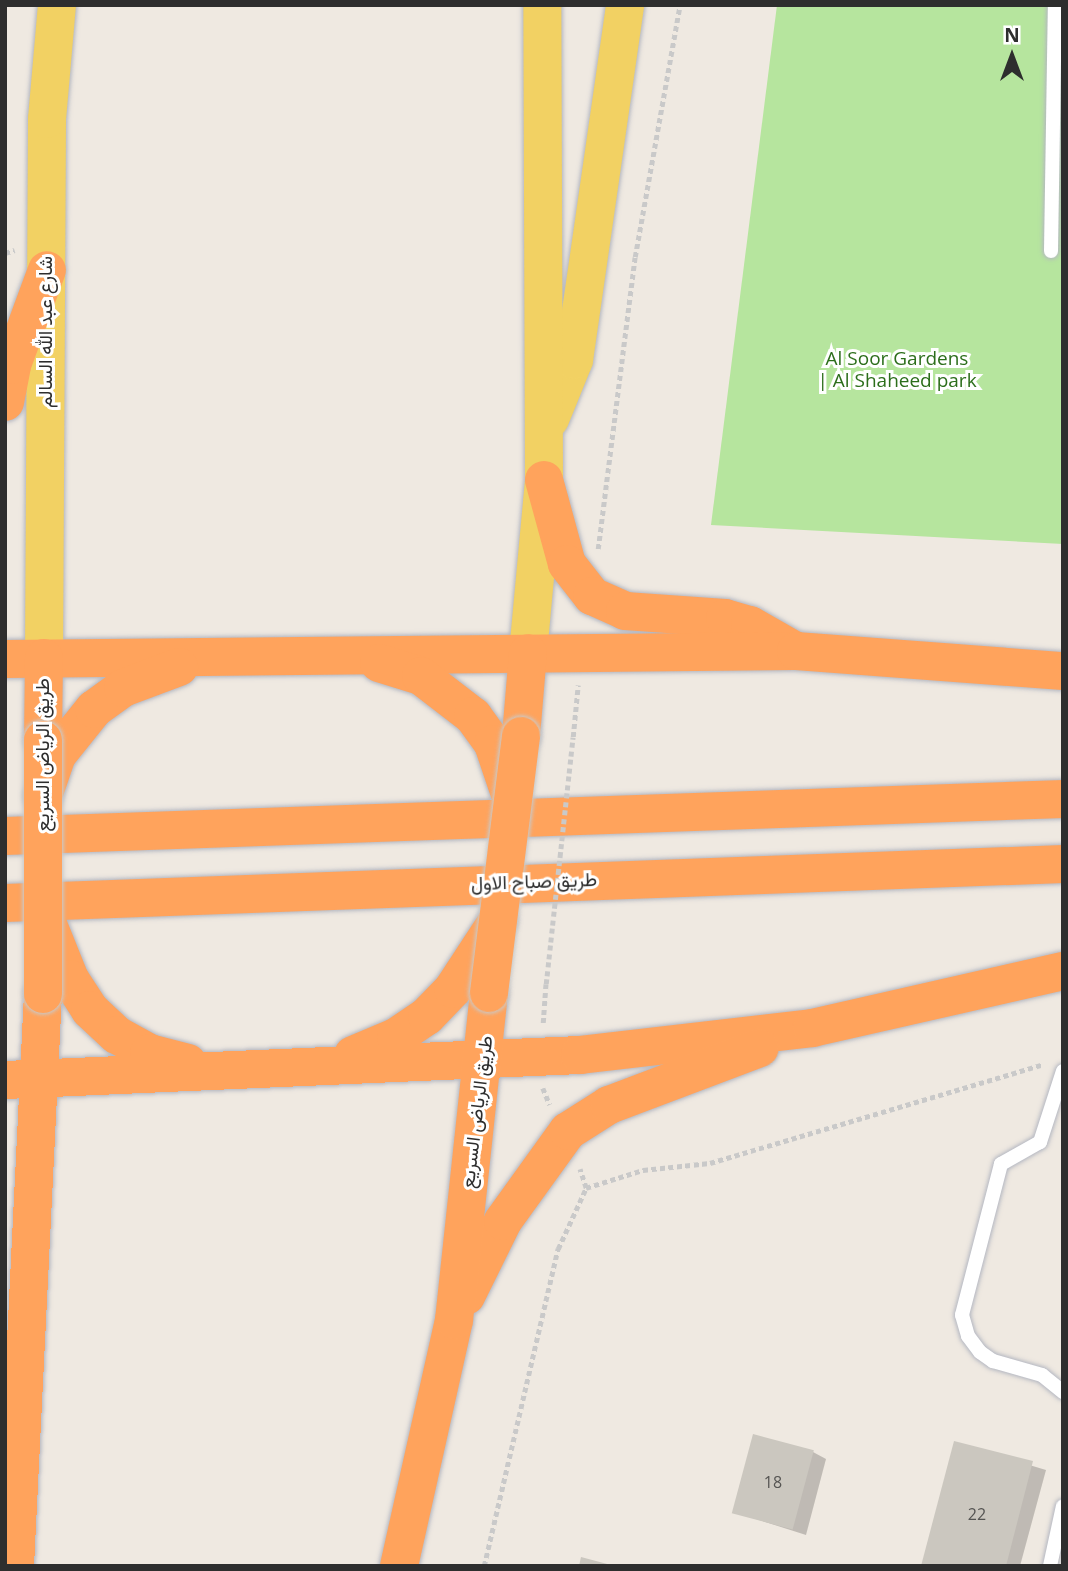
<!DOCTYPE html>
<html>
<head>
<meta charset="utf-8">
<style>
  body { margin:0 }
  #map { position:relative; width:1068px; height:1571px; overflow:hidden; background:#efe9e1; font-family:"Open Sans",Vazirmatn,sans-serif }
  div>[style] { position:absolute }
  .green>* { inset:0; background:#b6e59e }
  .shadow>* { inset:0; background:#0003 }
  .building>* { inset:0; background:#cbc7bf; transform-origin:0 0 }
  .path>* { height:4.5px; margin-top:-2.25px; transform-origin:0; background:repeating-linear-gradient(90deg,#c9c9c9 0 5px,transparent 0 8.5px) }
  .roads { filter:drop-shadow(0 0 2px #b4b7c1) drop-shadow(0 0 2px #b4b7c1) }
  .lane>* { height:14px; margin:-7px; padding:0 7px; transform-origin:7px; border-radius:7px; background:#fff }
  .primary>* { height:38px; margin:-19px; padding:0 19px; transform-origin:19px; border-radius:19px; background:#f2d163 }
  .highway>* { height:38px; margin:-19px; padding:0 19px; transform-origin:19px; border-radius:19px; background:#ffa35c }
  .path-bridge>* { height:4.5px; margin-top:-2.25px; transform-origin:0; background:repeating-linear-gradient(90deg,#c9c9c9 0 5px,transparent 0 8.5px) }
  .bridges { filter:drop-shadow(0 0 2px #c9c9c9) drop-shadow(0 0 2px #c9c9c9) }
  .highway-bridge>* { height:38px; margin:-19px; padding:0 19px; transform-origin:19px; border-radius:19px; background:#ffa35c }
  span { translate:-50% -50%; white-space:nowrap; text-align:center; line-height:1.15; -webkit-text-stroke:6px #fff; paint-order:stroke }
  .number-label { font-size:16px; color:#555452 }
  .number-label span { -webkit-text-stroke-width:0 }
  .street-label { font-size:19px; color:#2e2e2e }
  .park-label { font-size:19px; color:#2c6e1b }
  .frame { position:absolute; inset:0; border:7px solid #2e2e2e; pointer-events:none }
  .north { position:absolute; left:977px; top:21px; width:70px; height:70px; -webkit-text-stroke:5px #fff; paint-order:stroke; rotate:0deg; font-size:19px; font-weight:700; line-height:28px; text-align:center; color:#2e2e2e }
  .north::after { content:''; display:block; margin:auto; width:24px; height:32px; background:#2e2e2e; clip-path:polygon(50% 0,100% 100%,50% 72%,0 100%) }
</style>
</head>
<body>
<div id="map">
  <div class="green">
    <i style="clip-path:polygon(777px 5px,1063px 5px,1063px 544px,711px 525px)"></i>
  </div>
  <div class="shadow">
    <i style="clip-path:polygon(955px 1443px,1046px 1470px,1020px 1566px,923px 1566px)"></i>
    <i style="clip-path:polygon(813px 1452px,826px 1459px,806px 1535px,734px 1512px)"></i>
  </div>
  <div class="building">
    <i style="left:753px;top:1434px;width:63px;height:82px;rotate:15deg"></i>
    <i style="clip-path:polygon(954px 1441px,1033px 1461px,1006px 1566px,921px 1566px)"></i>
    <i style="clip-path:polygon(581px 1557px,611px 1565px,611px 1566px,579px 1566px)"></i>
  </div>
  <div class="path">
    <i style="left:5px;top:253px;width:10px;rotate:-17deg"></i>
    <i style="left:598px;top:549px;width:294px;rotate:-82.8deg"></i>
    <i style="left:635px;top:257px;width:256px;rotate:-79.9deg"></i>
    <i style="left:573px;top:737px;width:52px;rotate:-84.5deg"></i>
    <i style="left:543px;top:1023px;width:39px;rotate:-86deg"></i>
    <i style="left:543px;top:1088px;width:18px;rotate:68deg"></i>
    <i style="left:586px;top:1188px;width:60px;rotate:-17.5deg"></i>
    <i style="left:643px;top:1170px;width:67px;rotate:-6deg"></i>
    <i style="left:710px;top:1163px;width:348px;rotate:-16.5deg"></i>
    <i style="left:484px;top:1566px;width:326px;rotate:-76.9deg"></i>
    <i style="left:558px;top:1249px;width:67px;rotate:-65.3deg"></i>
    <i style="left:586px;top:1188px;width:20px;rotate:-108deg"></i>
  </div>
  <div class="roads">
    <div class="lane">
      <i style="left:1051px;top:251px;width:246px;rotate:-89.1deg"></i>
      <i style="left:1063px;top:1071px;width:75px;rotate:107.9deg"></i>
      <i style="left:1040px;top:1142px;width:45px;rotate:150.6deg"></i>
      <i style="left:1001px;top:1164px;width:156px;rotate:104.5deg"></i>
      <i style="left:962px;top:1315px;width:22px;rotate:74deg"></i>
      <i style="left:968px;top:1336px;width:20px;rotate:53deg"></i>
      <i style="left:980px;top:1352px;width:16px;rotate:35deg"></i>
      <i style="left:993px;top:1361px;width:51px;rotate:15.9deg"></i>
      <i style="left:1042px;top:1375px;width:27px;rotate:39deg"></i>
      <i style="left:1050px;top:1566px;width:61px;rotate:-77.8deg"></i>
    </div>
    <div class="primary">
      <i style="left:550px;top:419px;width:64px;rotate:-67.9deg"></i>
      <i style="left:574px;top:360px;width:359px;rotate:-81.8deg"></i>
      <i style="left:528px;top:653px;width:174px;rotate:-84.7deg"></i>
      <i style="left:544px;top:480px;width:475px;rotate:-90.2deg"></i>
      <i style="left:44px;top:658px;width:539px;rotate:-89.68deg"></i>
      <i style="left:47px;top:119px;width:114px;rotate:-85deg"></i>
    </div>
    <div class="highway">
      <i style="left:5px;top:402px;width:38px;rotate:-79deg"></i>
      <i style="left:12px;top:365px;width:101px;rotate:-69.8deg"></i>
      <i style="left:544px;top:480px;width:87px;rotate:74.7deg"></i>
      <i style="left:567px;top:564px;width:41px;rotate:52deg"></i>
      <i style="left:592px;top:596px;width:36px;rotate:24deg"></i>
      <i style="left:625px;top:611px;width:100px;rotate:4deg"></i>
      <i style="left:725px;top:618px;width:26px;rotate:16deg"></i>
      <i style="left:750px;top:625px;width:51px;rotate:29.6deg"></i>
      <i style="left:5px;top:659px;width:791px;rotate:-0.58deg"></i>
      <i style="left:796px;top:651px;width:268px;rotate:4.3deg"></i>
      <i style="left:379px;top:663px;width:44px;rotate:17.2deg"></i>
      <i style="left:421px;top:676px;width:66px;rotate:37.6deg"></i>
      <i style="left:473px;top:716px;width:34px;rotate:54deg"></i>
      <i style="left:493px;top:744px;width:62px;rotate:71.3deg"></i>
      <i style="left:521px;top:736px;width:83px;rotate:-85.2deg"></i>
      <i style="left:43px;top:740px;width:82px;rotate:-89.3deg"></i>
      <i style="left:43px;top:796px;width:43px;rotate:-71.1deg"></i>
      <i style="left:57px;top:755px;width:59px;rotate:-51.2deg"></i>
      <i style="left:94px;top:709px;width:36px;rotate:-36deg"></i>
      <i style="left:123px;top:688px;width:60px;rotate:-20.6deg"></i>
      <i style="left:5px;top:836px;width:1059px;rotate:-2deg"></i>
      <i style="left:5px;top:903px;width:1059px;rotate:-2.11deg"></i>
      <i style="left:43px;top:912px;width:72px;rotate:68.1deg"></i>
      <i style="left:70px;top:979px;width:37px;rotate:57deg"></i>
      <i style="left:90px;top:1010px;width:37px;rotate:43deg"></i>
      <i style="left:117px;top:1035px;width:37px;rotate:29deg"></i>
      <i style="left:149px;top:1053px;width:40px;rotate:14.4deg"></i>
      <i style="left:353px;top:1055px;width:47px;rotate:-22.7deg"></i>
      <i style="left:396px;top:1037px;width:37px;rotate:-34deg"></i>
      <i style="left:427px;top:1016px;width:37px;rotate:-46deg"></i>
      <i style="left:453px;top:989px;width:82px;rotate:-56.9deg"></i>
      <i style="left:5px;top:1080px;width:576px;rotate:-2.49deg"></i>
      <i style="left:580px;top:1055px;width:234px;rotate:-6.6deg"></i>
      <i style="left:812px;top:1028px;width:257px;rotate:-12.8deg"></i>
      <i style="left:466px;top:1296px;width:84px;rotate:-63.7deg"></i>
      <i style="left:503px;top:1221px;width:111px;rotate:-54.2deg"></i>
      <i style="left:568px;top:1131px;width:49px;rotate:-32.4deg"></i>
      <i style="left:609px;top:1105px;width:161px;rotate:-20.7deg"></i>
      <i style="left:15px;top:1566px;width:573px;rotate:-87.2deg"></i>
      <i style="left:399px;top:1566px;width:252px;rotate:-77.4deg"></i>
      <i style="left:454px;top:1320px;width:329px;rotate:-83.9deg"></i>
    </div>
  </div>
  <div class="path-bridge">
    <i style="left:546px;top:984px;width:248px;rotate:-83.8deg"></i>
  </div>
  <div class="bridges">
    <div class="highway-bridge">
      <i style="left:489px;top:993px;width:259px;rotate:-82.9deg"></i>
      <i style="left:43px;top:994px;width:254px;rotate:-90deg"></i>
    </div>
  </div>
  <div class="number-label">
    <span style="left:773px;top:1482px">18</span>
    <span style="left:977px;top:1514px">22</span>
  </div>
  <div class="street-label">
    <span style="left:46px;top:332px;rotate:-90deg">شارع عبد الله السالم</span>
    <span style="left:43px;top:755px;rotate:-90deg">طريق الرياض السريع</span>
    <span style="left:534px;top:882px;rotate:-2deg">طريق صباح الاول</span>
    <span style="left:477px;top:1112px;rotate:-83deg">طريق الرياض السريع</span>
  </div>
  <div class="park-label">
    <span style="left:897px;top:370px">Al Soor Gardens<br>| Al Shaheed park</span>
  </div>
  <div class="frame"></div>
  <div class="north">N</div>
</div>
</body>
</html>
